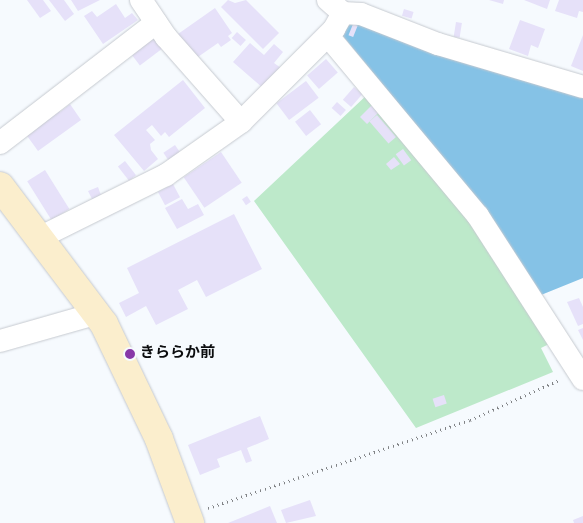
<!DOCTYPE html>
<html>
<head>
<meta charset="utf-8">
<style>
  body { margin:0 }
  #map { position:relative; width:583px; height:523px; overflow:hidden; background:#f6fafe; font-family:Overpass,"Noto Sans JP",sans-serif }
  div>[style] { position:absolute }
  .green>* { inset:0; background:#bde9ca }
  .water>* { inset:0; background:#85c2e6 }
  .building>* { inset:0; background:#e6e1f9; transform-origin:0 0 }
  .path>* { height:3px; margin-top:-1.5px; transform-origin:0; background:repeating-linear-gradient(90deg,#818386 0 1px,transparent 0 5px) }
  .roads { filter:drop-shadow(0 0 1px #c6cad0) drop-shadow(0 0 1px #c6cad0) }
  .street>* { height:22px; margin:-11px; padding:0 11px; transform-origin:11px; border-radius:11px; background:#fff }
  .secondary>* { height:28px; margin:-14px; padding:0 14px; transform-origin:14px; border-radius:14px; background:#fbeecd }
  .dots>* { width:14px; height:14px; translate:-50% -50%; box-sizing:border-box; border:2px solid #f6fafe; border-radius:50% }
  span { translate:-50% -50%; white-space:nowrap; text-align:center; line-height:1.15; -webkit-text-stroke:4px #f6fafe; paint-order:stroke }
  .poi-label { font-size:15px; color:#0b0c0e; font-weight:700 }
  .left { translate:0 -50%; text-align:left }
</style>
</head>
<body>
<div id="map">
  <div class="green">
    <i style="clip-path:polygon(369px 93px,452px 195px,553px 342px,541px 348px,553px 372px,416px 428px,254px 201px)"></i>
  </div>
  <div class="water">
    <i style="clip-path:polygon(354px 18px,583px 93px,583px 278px,541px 295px,444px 159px,342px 35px)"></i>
  </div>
  <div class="building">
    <i style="clip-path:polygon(27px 0,43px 0,51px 11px,40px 18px)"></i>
    <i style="clip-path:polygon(49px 0,64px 0,74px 14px,65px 21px)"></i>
    <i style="clip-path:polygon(71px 0,100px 0,78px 11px)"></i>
    <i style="clip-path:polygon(228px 0,235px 3px,246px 0,279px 33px,263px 49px,221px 7px)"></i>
    <i style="clip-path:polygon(489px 0,504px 0,503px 4px)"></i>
    <i style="clip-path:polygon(524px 0,550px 0,547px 9px)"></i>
    <i style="clip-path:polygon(559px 0,583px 0,583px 12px,579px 11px,577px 18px,555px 11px)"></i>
    <i style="clip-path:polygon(116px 4px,125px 18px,132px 13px,138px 20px,103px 44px,84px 16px,92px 11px,97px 17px)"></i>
    <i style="clip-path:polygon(215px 8px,232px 33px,228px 36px,231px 40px,221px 47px,218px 43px,195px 59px,178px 34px)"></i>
    <i style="left:404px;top:9px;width:10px;height:7px;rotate:17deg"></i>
    <i style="clip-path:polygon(520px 20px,545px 29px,538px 48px,531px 45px,528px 56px,509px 49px)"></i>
    <i style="left:456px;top:22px;width:6px;height:15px;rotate:9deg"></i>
    <i style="left:353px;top:24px;width:5px;height:12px;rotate:22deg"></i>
    <i style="left:237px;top:32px;width:12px;height:8px;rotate:42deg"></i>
    <i style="clip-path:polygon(583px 35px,583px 71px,571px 66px)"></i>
    <i style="left:154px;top:36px;width:15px;height:29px;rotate:53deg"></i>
    <i style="clip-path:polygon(250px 43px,264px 55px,274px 44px,283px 52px,274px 63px,281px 68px,263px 88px,233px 62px)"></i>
    <i style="left:326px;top:59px;width:18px;height:25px;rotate:49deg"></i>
    <i style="clip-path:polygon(183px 80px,205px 108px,169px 137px,165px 132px,161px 136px,152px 125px,146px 130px,155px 140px,150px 144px,151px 150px,158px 159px,144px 171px,114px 135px)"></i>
    <i style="left:306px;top:81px;width:21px;height:37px;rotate:53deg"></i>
    <i style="left:354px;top:87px;width:11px;height:17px;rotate:41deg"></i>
    <i style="left:337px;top:102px;width:12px;height:8px;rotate:42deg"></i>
    <i style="clip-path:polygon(70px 104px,81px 120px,38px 151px,25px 133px,58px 109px,60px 112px)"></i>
    <i style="left:372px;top:105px;width:10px;height:17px;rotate:45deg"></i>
    <i style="left:310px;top:110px;width:18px;height:19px;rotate:52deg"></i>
    <i style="left:377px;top:115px;width:29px;height:10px;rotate:49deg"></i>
    <i style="left:175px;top:145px;width:11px;height:14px;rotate:56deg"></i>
    <i style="left:403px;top:149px;width:14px;height:9px;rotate:54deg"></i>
    <i style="left:221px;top:152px;width:37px;height:45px;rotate:56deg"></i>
    <i style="clip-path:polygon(394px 157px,400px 164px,391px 170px,386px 164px)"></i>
    <i style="left:125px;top:161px;width:18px;height:9px;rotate:52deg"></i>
    <i style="left:45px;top:170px;width:46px;height:21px;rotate:58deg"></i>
    <i style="left:173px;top:184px;width:15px;height:17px;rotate:62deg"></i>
    <i style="clip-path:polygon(98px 187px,102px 198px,93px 201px,88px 191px)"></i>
    <i style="left:247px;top:196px;width:7px;height:6px;rotate:56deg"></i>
    <i style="clip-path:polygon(182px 199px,188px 209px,198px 204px,204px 215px,177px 229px,165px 208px)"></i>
    <i style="clip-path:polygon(234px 214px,262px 269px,206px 297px,197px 280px,178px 290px,188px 309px,156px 325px,146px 306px,126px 317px,119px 303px,139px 293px,127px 268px)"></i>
    <i style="clip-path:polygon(579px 298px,583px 307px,583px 324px,578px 326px,567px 302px)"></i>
    <i style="clip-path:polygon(583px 328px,583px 340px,578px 330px)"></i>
    <i style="left:444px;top:395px;width:9px;height:12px;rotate:72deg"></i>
    <i style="clip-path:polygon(260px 416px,269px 439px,247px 448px,252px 461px,246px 463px,241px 450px,217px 459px,220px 467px,200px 475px,188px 445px)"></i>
    <i style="clip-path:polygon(310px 500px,316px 516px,286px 523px,281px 510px)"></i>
    <i style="clip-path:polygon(270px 506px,277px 523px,228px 523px)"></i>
    <i style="clip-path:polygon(583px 516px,583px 523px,574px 523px,573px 520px)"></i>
  </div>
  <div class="path">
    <i style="left:208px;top:508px;width:276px;rotate:-18.6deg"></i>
    <i style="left:470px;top:420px;width:98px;rotate:-24.2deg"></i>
  </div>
  <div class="roads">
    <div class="street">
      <i style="left:141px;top:0;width:45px;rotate:56deg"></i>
      <i style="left:166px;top:37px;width:113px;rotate:48.6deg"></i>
      <i style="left:328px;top:0;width:20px;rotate:41deg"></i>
      <i style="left:343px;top:13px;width:18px;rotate:3deg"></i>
      <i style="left:361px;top:14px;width:83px;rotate:21.3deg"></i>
      <i style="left:438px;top:44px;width:151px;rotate:16.5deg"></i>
      <i style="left:328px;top:36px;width:234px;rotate:50.2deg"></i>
      <i style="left:478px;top:216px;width:194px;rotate:57.2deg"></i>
      <i style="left:0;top:143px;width:197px;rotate:-37.6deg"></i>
      <i style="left:39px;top:238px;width:142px;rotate:-26.4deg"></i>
      <i style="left:166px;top:175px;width:92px;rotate:-35.2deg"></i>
      <i style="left:241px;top:122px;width:132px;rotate:-45deg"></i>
      <i style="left:334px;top:29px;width:18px;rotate:-61deg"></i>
      <i style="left:0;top:341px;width:99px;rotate:-15.9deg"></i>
    </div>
    <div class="secondary">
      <i style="left:0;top:186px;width:173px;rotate:53deg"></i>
      <i style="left:104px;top:324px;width:127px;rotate:64.4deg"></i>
      <i style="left:159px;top:439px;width:90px;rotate:69.7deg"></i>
    </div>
  </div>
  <div class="dots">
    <i style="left:130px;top:354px;background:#8838a8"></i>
  </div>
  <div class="poi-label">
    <span class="left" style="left:140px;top:354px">きららか前</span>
  </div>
</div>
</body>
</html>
